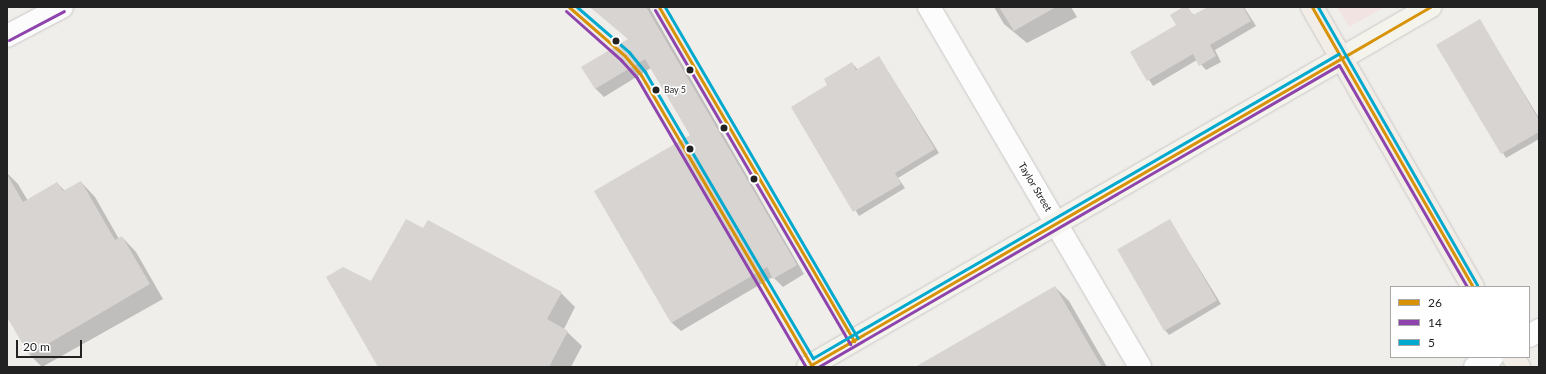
<!DOCTYPE html>
<html>
<head>
<meta charset="utf-8">
<style>
  body { margin:0 }
  #map { position:relative; width:1546px; height:374px; overflow:hidden; background:#f0eeeb; font-family:Lato,sans-serif }
  div>[style] { position:absolute }
  .commercial>* { inset:0; background:#f1e3e1 }
  .shadow>* { inset:0; background:#0003 }
  .building>* { inset:0; background:#d7d4d2; transform-origin:0 0 }
  .roads { filter:drop-shadow(0 0 1px #c9c8c7) drop-shadow(0 0 1px #c9c8c7) }
  .minor>* { height:22px; margin:-11px; padding:0 11px; transform-origin:11px; border-radius:11px; background:#fdfcfc }
  .tertiary>* { height:22px; margin:-11px; padding:0 11px; transform-origin:11px; border-radius:11px; background:#fdfcfc }
  .secondary>* { height:22px; margin:-11px; padding:0 11px; transform-origin:11px; border-radius:11px; background:#f4f4ed }
  .primary>* { height:22px; margin:-11px; padding:0 11px; transform-origin:11px; border-radius:11px; background:#f3ede7 }
  .bus-1>* { height:3px; margin:-1.5px; padding:0 1.5px; transform-origin:1.5px; border-radius:1.5px; background:#d79205 }
  .bus-2>* { height:3px; margin:-1.5px; padding:0 1.5px; transform-origin:1.5px; border-radius:1.5px; background:#8e44ad }
  .bus-3>* { height:3px; margin:-1.5px; padding:0 1.5px; transform-origin:1.5px; border-radius:1.5px; background:#00a9ce }
  .dots>* { width:11px; height:11px; translate:-50% -50%; box-sizing:border-box; border:2px solid #fff; border-radius:50% }
  span { translate:-50% -50%; white-space:nowrap; text-align:center; line-height:1.15; -webkit-text-stroke:3px #fff; paint-order:stroke }
  .bus-label { font-size:9px; color:#222 }
  .left { translate:0 -50%; text-align:left }
  .street-label { font-size:10px; color:#222 }
  .frame { position:absolute; inset:0; border:8px solid #222; pointer-events:none }
  .legend { position:absolute; left:1390px; top:286px; width:140px; height:72px; box-sizing:border-box; background:#fff; border:1px solid #a7a7a7; margin:0; padding:5px 7px; list-style:none; font-size:12px; color:#222 }
  .legend li { display:flex; align-items:center; gap:8px; height:20px }
  .legend b { width:20px; border:1px solid #a7a7a7 }
  .scale { position:absolute; left:16px; top:340px; width:66px; height:18px; box-sizing:border-box; border:2px solid #222; border-top:0; padding-left:5px; font-size:12px; line-height:14px; white-space:nowrap; color:#222; -webkit-text-stroke:3px #fff; paint-order:stroke }
</style>
</head>
<body>
<div id="map">
  <div class="commercial">
    <i style="clip-path:polygon(1337px 7px,1385px 7px,1349px 27px)"></i>
  </div>
  <div class="shadow">
    <i style="clip-path:polygon(590px 7px,649px 7px,804px 274px,783px 287px,773px 277px,681px 331px,672px 323px,595px 192px,691px 136px,651px 68px,604px 97px,595px 88px,629px 39px)"></i>
    <i style="clip-path:polygon(994px 7px,1071px 7px,1077px 17px,1027px 43px,1004px 24px)"></i>
    <i style="clip-path:polygon(1185px 7px,1195px 16px,1210px 7px,1244px 7px,1256px 26px,1215px 50px,1221px 62px,1206px 70px,1197px 60px,1153px 86px,1131px 52px,1178px 26px)"></i>
    <i style="clip-path:polygon(1480px 21px,1539px 118px,1539px 139px,1506px 158px,1438px 45px)"></i>
    <i style="clip-path:polygon(879px 57px,939px 153px,898px 178px,905px 188px,859px 216px,792px 108px,829px 86px,852px 63px,858px 70px)"></i>
    <i style="clip-path:polygon(7px 173px,18px 184px,28px 201px,57px 183px,65px 191px,81px 182px,95px 197px,119px 239px,122px 237px,136px 252px,163px 299px,42px 367px,29px 354px,7px 315px)"></i>
    <i style="clip-path:polygon(1170px 221px,1221px 304px,1169px 335px,1165px 330px)"></i>
    <i style="clip-path:polygon(371px 282px,561px 293px,575px 307px,564px 329px,582px 346px,571px 367px,380px 367px)"></i>
    <i style="clip-path:polygon(1055px 287px,1069px 301px,1107px 367px,917px 367px)"></i>
  </div>
  <div class="building">
    <i style="clip-path:polygon(590px 7px,646px 7px,797px 265px,773px 279px,767px 267px,671px 323px,594px 191px,690px 135px,645px 59px,595px 89px,581px 67px,628px 39px)"></i>
    <i style="clip-path:polygon(999px 7px,1056px 7px,1014px 31px)"></i>
    <i style="clip-path:polygon(1183px 7px,1188px 7px,1193px 15px,1208px 7px,1243px 7px,1251px 21px,1210px 45px,1216px 56px,1199px 66px,1193px 54px,1147px 81px,1130px 52px,1176px 25px,1170px 15px)"></i>
    <i style="clip-path:polygon(1480px 19px,1539px 120px,1539px 132px,1501px 154px,1436px 45px)"></i>
    <i style="clip-path:polygon(879px 56px,935px 149px,895px 173px,901px 184px,853px 212px,791px 107px,827px 85px,824px 79px,852px 62px,856px 70px)"></i>
    <i style="clip-path:polygon(7px 174px,23px 202px,57px 182px,63px 191px,81px 181px,115px 240px,122px 236px,150px 284px,29px 355px,7px 317px)"></i>
    <i style="clip-path:polygon(406px 219px,423px 228px,428px 220px,562px 292px,547px 319px,568px 331px,549px 367px,378px 367px,326px 277px,343px 267px,371px 281px)"></i>
    <i style="left:1170px;top:219px;width:94px;height:61px;rotate:60deg"></i>
    <i style="clip-path:polygon(1055px 286px,1102px 367px,915px 367px)"></i>
  </div>
  <div class="roads">
    <div class="minor">
      <i style="left:929px;top:7px;width:417px;rotate:59.6deg"></i>
      <i style="left:1529px;top:336px;width:12px;rotate:-31deg"></i>
      <i style="left:1475px;top:367px;width:20px;rotate:-30deg"></i>
    </div>
    <div class="tertiary">
      <i style="left:7px;top:36px;width:62px;rotate:-27.8deg"></i>
    </div>
    <div class="secondary">
      <i style="left:808px;top:367px;width:719px;rotate:-30.06deg"></i>
    </div>
    <div class="primary">
      <i style="left:1312px;top:7px;width:323px;rotate:60.1deg"></i>
      <i style="left:1513px;top:357px;width:12px;rotate:59deg"></i>
    </div>
  </div>
  <div class="bus-1">
    <i style="left:569px;top:7px;width:74px;rotate:41.2deg"></i>
    <i style="left:625px;top:56px;width:25px;rotate:50deg"></i>
    <i style="left:641px;top:75px;width:336px;rotate:59.6deg"></i>
    <i style="left:811px;top:365px;width:715px;rotate:-30.04deg"></i>
    <i style="left:659px;top:7px;width:387px;rotate:59.7deg"></i>
    <i style="left:1312px;top:7px;width:323px;rotate:60.1deg"></i>
  </div>
  <div class="bus-2">
    <i style="left:655px;top:10px;width:387px;rotate:59.7deg"></i>
    <i style="left:566px;top:11px;width:74px;rotate:41.7deg"></i>
    <i style="left:621px;top:60px;width:24px;rotate:48deg"></i>
    <i style="left:637px;top:78px;width:335px;rotate:59.7deg"></i>
    <i style="left:9px;top:40px;width:62px;rotate:-27.8deg"></i>
    <i style="left:818px;top:367px;width:602px;rotate:-30.1deg"></i>
    <i style="left:1339px;top:65px;width:256px;rotate:60deg"></i>
  </div>
  <div class="bus-3">
    <i style="left:577px;top:7px;width:69px;rotate:40.9deg"></i>
    <i style="left:629px;top:52px;width:26px;rotate:51deg"></i>
    <i style="left:645px;top:72px;width:332px;rotate:59.6deg"></i>
    <i style="left:813px;top:358px;width:607px;rotate:-30.07deg"></i>
    <i style="left:665px;top:7px;width:383px;rotate:59.8deg"></i>
    <i style="left:1318px;top:7px;width:320px;rotate:60.2deg"></i>
  </div>
  <div class="dots">
    <i style="left:616px;top:41px;background:#222"></i>
    <i style="left:690px;top:70px;background:#222"></i>
    <i style="left:656px;top:90px;background:#222"></i>
    <i style="left:724px;top:128px;background:#222"></i>
    <i style="left:690px;top:149px;background:#222"></i>
    <i style="left:754px;top:179px;background:#222"></i>
  </div>
  <div class="bus-label">
    <span class="left" style="left:664px;top:90px">Bay 5</span>
  </div>
  <div class="street-label">
    <span style="left:1035px;top:187px;rotate:59deg">Taylor Street</span>
  </div>
  <div class="frame"></div>
  <ul class="legend">
  <li><b style="height:5px;background:#d79205"></b>26</li>
  <li><b style="height:5px;background:#8e44ad"></b>14</li>
  <li><b style="height:5px;background:#00a9ce"></b>5</li>
  </ul>
  <div class="scale">20 m</div>
</div>
</body>
</html>
